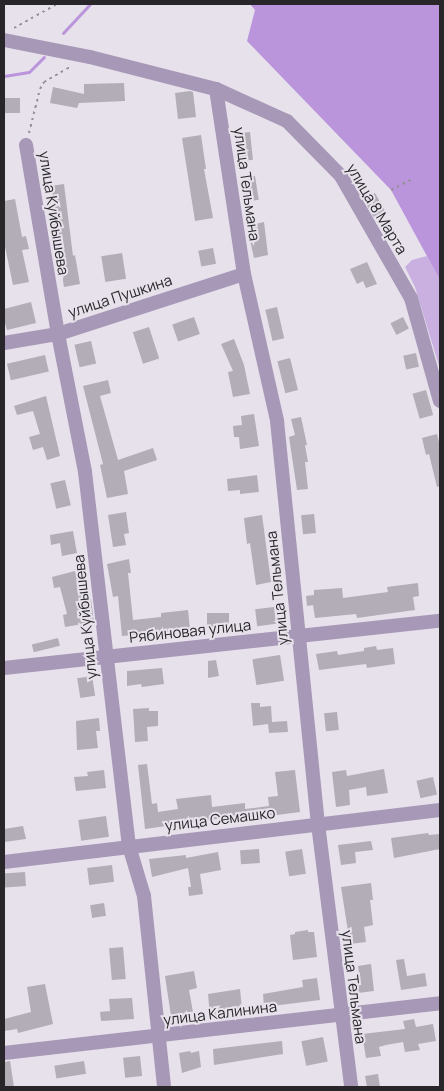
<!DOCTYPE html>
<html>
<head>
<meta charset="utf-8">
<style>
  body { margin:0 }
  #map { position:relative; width:444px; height:1091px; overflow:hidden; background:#e6e1eb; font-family:Manrope,sans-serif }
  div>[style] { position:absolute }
  .green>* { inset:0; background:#cab0e1 }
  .water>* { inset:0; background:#bb95dc }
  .stream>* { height:3px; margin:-1.5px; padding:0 1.5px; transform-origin:1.5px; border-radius:1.5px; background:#bb95dc }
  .building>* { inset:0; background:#b2adb6; transform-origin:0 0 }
  .path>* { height:2px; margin-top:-1px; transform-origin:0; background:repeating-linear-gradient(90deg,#949097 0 2.5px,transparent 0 6.5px) }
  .minor>* { height:14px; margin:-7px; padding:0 7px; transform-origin:7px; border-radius:7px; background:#a898b7 }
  span { translate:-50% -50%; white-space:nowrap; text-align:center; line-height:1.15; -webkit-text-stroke:4px #e6e1eb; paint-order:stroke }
  .street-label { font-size:15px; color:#282629 }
  .frame { position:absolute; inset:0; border:5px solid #282629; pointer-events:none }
</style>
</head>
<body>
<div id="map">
  <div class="green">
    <i style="clip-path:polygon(427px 256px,440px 280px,440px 369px,415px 287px,405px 267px,412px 260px)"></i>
  </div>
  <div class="water">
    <i style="clip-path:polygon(250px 4px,440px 4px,440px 280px,391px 190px,247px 41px,255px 10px)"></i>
  </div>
  <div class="stream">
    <i style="left:63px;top:33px;width:40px;rotate:-47deg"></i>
    <i style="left:4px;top:76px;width:25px;rotate:-9deg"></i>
    <i style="left:29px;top:72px;width:21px;rotate:-45deg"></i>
  </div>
  <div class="building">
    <i style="clip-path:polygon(124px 83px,125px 101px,79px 103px,77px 108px,50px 103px,53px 87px,84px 94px,84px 84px)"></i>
    <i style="clip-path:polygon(190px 91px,193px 92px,196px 117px,178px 119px,175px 93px)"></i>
    <i style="left:4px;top:98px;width:16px;height:15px"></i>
    <i style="left:250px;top:132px;width:28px;height:15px;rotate:84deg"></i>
    <i style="clip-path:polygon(201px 135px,206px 169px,204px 169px,213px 218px,195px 221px,182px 138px)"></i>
    <i style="left:255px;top:176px;width:24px;height:12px;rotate:81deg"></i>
    <i style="clip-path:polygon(64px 184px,73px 256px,75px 255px,80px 284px,64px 287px,53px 216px,56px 215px,51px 186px)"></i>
    <i style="left:375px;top:193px;width:21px;height:13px;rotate:61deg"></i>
    <i style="clip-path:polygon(15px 199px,22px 237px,26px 236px,29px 249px,22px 250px,29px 282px,13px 285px,4px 242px,4px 201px)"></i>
    <i style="clip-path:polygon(264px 222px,268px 255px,254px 258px,250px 240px,254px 239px,251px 225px)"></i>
    <i style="left:213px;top:248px;width:16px;height:15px;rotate:79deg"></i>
    <i style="left:122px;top:253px;width:26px;height:21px;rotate:81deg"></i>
    <i style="clip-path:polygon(367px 262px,377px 284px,366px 288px,363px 281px,357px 284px,350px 269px)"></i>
    <i style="clip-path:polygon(31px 302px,36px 323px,7px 330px,4px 320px,4px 309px)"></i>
    <i style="left:277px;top:307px;width:32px;height:12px;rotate:77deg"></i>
    <i style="left:194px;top:317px;width:18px;height:23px;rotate:71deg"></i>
    <i style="left:403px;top:317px;width:13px;height:14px;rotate:63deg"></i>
    <i style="left:149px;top:327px;width:33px;height:17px;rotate:72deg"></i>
    <i style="clip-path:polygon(234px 339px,244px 365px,250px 394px,233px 397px,228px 372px,233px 371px,221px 344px)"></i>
    <i style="left:91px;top:341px;width:23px;height:17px;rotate:77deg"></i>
    <i style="left:416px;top:353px;width:14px;height:13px;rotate:78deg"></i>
    <i style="left:45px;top:355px;width:17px;height:39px;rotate:77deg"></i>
    <i style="left:290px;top:358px;width:33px;height:13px;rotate:76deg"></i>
    <i style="clip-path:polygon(108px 380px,111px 393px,100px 396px,118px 460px,153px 448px,157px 460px,124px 471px,128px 494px,107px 498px,100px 465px,103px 464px,83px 386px)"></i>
    <i style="left:426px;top:390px;width:26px;height:14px;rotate:74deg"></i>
    <i style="clip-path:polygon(46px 396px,60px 456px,47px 460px,43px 447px,33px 450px,29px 437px,40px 434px,33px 411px,17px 415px,14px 406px)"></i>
    <i style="clip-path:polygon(254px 414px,259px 446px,240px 449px,239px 437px,234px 437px,233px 426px,242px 425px,241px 416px)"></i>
    <i style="clip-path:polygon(301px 417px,307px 445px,305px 445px,308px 462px,305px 462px,308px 489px,297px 490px,289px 437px,295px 435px,291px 419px)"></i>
    <i style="clip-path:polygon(437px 434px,440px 446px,440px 486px,437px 487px,429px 454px,426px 455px,422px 438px)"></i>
    <i style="clip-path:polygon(257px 475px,259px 492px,240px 494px,240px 490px,228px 491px,227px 479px)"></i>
    <i style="left:65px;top:480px;width:26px;height:15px;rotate:77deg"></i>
    <i style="clip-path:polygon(126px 512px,129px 533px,124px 534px,126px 545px,113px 547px,108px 515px)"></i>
    <i style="left:314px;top:514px;width:19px;height:13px;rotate:84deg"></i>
    <i style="clip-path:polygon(262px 515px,271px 582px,256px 585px,250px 543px,247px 544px,244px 518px)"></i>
    <i style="clip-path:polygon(73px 531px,77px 553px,62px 556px,60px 543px,51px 545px,50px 535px)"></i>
    <i style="clip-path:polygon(129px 559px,131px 573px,128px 573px,133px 620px,161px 617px,161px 613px,188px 610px,190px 630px,122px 636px,118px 596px,113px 597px,107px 564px)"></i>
    <i style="clip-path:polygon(75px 571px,82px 600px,91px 599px,94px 622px,65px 627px,63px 615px,67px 614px,60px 587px,54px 588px,52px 577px)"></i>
    <i style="clip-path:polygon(418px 583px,419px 596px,413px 597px,415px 610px,357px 618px,356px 614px,315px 618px,313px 605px,307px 606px,306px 596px,314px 595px,314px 590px,342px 588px,343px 598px,388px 592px,387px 587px)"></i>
    <i style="left:274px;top:607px;width:17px;height:19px;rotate:83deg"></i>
    <i style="left:229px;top:613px;width:15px;height:22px;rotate:90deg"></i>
    <i style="left:58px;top:638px;width:8px;height:27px;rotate:76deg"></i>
    <i style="clip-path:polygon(376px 646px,377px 650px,393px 648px,395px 664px,367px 668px,366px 664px,319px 670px,316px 654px,337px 651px,338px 655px,364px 651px,364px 648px)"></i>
    <i style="left:280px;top:655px;width:26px;height:28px;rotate:81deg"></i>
    <i style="clip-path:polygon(216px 660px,219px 676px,208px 678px,208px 661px)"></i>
    <i style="clip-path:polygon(162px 668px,164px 684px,142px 687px,141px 684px,127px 686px,127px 671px)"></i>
    <i style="left:92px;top:676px;width:20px;height:15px;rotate:81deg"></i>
    <i style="clip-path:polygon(251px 703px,260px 703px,260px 707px,271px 706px,272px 722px,287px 721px,288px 732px,269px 733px,268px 724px,253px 726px)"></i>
    <i style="clip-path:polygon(149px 708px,149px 711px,158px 711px,158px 726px,147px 727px,148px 741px,135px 742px,133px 709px)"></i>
    <i style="left:337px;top:712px;width:18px;height:13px;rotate:84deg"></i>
    <i style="clip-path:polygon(99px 718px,100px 731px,96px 731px,98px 748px,77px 750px,76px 721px)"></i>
    <i style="clip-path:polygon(147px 764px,152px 804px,157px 803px,158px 812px,178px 809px,176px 799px,211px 795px,212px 807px,245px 803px,245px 809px,269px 806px,268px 797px,278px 796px,275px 772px,295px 770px,300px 812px,224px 822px,223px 818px,145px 829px,138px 765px)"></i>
    <i style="clip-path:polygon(384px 769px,388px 793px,367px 796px,366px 787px,349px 790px,350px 805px,336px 807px,332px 772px,346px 770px,347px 776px)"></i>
    <i style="clip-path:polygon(104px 770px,106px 788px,76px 791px,74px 777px,88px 776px,87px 772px)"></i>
    <i style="left:433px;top:777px;width:18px;height:17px;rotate:77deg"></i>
    <i style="left:106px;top:816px;width:21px;height:28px;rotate:82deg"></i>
    <i style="clip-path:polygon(23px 826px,26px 839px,4px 842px,4px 829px)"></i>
    <i style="clip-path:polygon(428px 833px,429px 835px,440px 834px,440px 849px,394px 858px,391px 838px)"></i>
    <i style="clip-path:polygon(371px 841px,373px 850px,355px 852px,356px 863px,341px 865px,338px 845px)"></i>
    <i style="left:259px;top:849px;width:14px;height:19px;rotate:86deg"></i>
    <i style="left:302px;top:849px;width:25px;height:17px;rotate:81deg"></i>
    <i style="clip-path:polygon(218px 852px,221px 870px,200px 874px,203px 894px,189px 896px,188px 887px,191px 887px,188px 868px,152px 877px,149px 859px,186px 855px,186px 858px)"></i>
    <i style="left:112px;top:865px;width:17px;height:25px;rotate:83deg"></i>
    <i style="left:25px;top:872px;width:14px;height:21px;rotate:86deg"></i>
    <i style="clip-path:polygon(371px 883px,373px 900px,370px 900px,373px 925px,364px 927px,366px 942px,350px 944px,341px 887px)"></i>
    <i style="left:104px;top:903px;width:13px;height:14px;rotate:81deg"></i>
    <i style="clip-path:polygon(308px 930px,308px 932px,314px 932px,317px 957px,293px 960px,290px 935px,295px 934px,295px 932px)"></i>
    <i style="left:123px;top:947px;width:32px;height:14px;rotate:85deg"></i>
    <i style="clip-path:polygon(404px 959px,407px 976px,425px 973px,427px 986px,401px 990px,396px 960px)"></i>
    <i style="clip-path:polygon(371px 964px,374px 991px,358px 993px,356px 981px,360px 981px,358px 966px)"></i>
    <i style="clip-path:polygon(194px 971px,197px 988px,189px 990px,193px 1012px,171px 1016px,165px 976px)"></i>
    <i style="clip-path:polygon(317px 978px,320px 1000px,264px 1007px,263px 994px,303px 987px,302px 980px)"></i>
    <i style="clip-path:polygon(45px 984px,53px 1024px,18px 1033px,17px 1029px,4px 1031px,4px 1019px,31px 1012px,27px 987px)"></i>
    <i style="clip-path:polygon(240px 989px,242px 1009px,223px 1011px,223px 1014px,210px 1016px,208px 994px)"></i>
    <i style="clip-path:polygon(132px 998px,134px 1019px,101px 1021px,100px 1012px,110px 1011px,109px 999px)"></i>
    <i style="clip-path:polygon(414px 1019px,416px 1027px,433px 1024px,436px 1041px,418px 1044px,420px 1050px,405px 1052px,403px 1042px,386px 1045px,379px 1047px,381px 1056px,366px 1058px,362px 1034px,405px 1029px,403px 1021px)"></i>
    <i style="left:323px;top:1037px;width:25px;height:22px;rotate:79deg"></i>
    <i style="clip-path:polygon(282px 1041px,283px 1054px,214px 1065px,213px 1049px)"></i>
    <i style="clip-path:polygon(190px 1051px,191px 1053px,199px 1051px,201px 1067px,182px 1073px,179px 1053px)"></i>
    <i style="left:140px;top:1056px;width:20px;height:17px;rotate:84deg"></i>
    <i style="clip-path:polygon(10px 1061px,14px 1087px,4px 1087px,4px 1062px)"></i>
    <i style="left:84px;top:1061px;width:13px;height:30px;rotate:81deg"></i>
    <i style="clip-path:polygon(378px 1074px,380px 1087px,367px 1087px,365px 1076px)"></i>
  </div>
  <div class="path">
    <i style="left:14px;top:28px;width:49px;rotate:-29.2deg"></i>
    <i style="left:29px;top:133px;width:45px;rotate:-76deg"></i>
    <i style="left:40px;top:89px;width:8px;rotate:-60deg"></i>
    <i style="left:44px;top:82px;width:32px;rotate:-30deg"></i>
    <i style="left:391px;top:190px;width:22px;rotate:-27deg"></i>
  </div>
  <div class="minor">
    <i style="left:4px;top:40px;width:88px;rotate:11.2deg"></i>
    <i style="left:90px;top:57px;width:130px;rotate:14.3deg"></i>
    <i style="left:216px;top:89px;width:78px;rotate:24.3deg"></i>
    <i style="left:287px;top:121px;width:77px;rotate:45.5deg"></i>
    <i style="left:341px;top:176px;width:141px;rotate:60.2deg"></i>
    <i style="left:411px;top:298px;width:107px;rotate:74.3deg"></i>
    <i style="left:216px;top:89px;width:187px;rotate:81.4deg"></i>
    <i style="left:244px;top:274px;width:151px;rotate:77.3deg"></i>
    <i style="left:277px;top:421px;width:405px;rotate:84.2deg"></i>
    <i style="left:318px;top:824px;width:265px;rotate:82.8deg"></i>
    <i style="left:26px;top:145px;width:192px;rotate:80.4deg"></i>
    <i style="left:58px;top:334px;width:141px;rotate:78.9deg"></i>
    <i style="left:85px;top:472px;width:377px;rotate:83.3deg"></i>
    <i style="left:129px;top:846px;width:52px;rotate:73.3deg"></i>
    <i style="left:144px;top:896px;width:192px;rotate:84deg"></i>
    <i style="left:4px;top:343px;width:55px;rotate:-9.5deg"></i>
    <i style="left:58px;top:334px;width:195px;rotate:-17.9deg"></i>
    <i style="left:4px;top:668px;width:439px;rotate:-6.2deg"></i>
    <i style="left:4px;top:862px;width:439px;rotate:-6.8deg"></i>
    <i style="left:4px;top:1053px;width:439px;rotate:-6.5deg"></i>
  </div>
  <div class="street-label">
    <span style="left:247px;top:184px;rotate:82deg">улица Тельмана</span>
    <span style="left:377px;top:209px;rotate:59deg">улица 8 Марта</span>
    <span style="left:54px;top:213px;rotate:81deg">улица Куйбышева</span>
    <span style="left:120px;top:296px;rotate:-18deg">улица Пушкина</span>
    <span style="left:277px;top:588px;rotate:-96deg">улица Тельмана</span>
    <span style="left:85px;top:617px;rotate:-96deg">улица Куйбышева</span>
    <span style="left:190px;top:631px;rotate:-6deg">Рябиновая улица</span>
    <span style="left:220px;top:819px;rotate:-7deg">улица Семашко</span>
    <span style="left:354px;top:987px;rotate:83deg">улица Тельмана</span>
    <span style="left:220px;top:1013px;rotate:-7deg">улица Калинина</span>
  </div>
  <div class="frame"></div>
</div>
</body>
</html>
